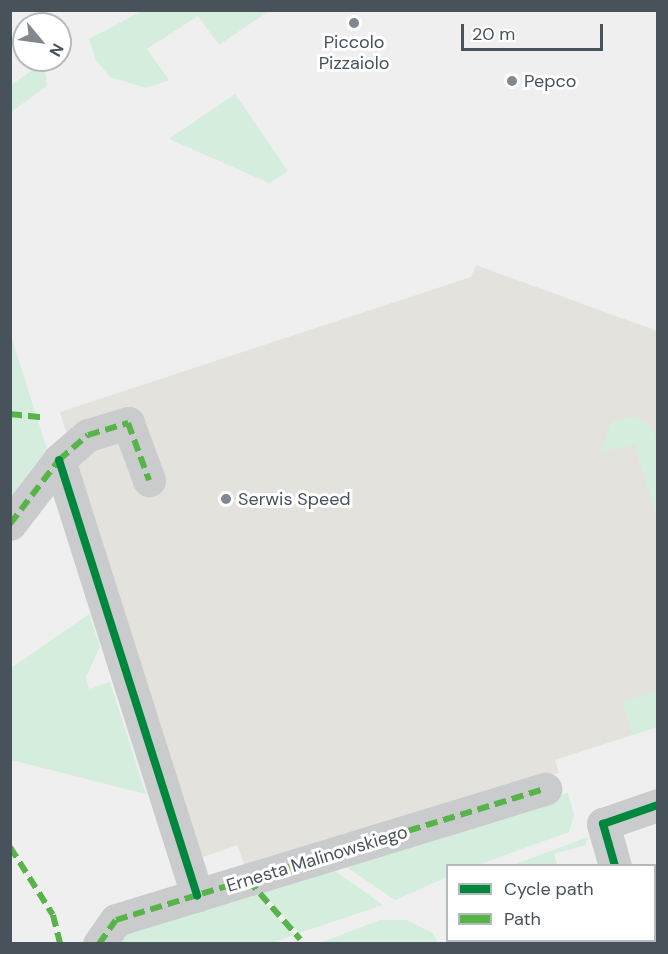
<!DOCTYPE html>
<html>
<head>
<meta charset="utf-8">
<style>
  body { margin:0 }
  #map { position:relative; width:668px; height:954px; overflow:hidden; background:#efefef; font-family:"DM Sans",sans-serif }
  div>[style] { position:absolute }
  .commercial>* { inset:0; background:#e4e2dc }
  .green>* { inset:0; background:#d5eddc }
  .street>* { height:33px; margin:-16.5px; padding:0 16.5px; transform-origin:16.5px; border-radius:16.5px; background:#c9cbcd }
  .quiet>* { height:6px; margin-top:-3px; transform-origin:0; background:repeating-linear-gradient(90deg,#57b448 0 12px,transparent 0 18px) }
  .cycleway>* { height:8px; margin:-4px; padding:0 4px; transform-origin:4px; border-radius:4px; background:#00873e }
  .dots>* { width:16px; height:16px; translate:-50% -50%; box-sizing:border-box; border:3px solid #fff; border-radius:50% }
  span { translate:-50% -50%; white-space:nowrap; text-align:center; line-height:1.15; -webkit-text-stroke:6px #fff; paint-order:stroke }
  .poi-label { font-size:18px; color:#47525a }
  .left { translate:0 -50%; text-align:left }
  .street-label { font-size:18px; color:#47525a }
  .frame { position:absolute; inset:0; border:12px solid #47525a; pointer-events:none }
  .legend { position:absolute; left:446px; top:864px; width:210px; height:78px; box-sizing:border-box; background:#fff; border:2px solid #b5babd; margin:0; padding:8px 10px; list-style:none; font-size:18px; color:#47525a }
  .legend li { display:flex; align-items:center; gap:12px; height:30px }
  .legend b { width:30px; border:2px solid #b5babd }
  .north { position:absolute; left:12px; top:12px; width:60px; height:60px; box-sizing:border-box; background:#fff; border:2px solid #b5babd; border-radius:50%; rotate:119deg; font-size:16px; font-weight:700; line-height:24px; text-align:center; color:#47525a }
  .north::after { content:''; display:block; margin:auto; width:21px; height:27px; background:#82898e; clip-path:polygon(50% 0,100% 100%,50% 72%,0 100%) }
  .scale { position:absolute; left:461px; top:24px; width:142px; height:27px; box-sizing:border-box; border:3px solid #47525a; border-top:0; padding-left:8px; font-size:18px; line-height:21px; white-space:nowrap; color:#47525a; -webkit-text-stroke:4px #fff; paint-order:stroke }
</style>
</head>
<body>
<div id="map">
  <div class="commercial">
    <i style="clip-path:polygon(476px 265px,657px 331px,657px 727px,555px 760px,559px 773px,247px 871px,237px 845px,198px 859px,60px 412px,471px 277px)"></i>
  </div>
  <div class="green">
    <i style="clip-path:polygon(142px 11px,142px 10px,269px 11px,219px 45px,198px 16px,147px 49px,169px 80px,146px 88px,110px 77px,96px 60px,89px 39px)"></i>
    <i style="clip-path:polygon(36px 68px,45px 71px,47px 86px,11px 112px,11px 85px)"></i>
    <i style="clip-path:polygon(235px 94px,288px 171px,269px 183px,169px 139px)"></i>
    <i style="clip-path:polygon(10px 333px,47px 449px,10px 498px)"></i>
    <i style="clip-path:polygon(633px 416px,651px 425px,657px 441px,657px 519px,634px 444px,601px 452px,611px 422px)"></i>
    <i style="clip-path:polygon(89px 614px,100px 647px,86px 677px,89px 689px,110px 682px,146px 794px,11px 760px,11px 668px)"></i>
    <i style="clip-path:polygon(657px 691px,657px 727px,633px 735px,622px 702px)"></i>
    <i style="clip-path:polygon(568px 793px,574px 815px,569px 832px,478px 865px,448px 866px,447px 877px,395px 900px,339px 862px)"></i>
    <i style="clip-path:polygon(588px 837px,586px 845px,554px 854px,557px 865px,510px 866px)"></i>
    <i style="clip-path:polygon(328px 866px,383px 905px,299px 933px,258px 888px)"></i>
    <i style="clip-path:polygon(252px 889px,294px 935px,269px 944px,110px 944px,108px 934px)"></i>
    <i style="clip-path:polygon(380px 920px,407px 920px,433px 933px,438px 943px,320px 943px)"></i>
    <i style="clip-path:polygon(577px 940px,578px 943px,452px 941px,452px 940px)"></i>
  </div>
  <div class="street">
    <i style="left:59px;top:460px;width:457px;rotate:72.4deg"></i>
    <i style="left:10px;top:524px;width:81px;rotate:-52.6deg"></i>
    <i style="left:59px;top:460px;width:38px;rotate:-41deg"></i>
    <i style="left:88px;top:435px;width:42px;rotate:-16.7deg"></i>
    <i style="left:128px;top:423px;width:61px;rotate:69.8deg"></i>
    <i style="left:615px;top:866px;width:44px;rotate:-105.9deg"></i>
    <i style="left:603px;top:824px;width:58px;rotate:-19.1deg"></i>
    <i style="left:636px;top:940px;width:4px;rotate:76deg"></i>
    <i style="left:99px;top:944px;width:29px;rotate:-55deg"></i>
    <i style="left:116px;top:920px;width:449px;rotate:-17deg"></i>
  </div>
  <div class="quiet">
    <i style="left:10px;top:414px;width:36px;rotate:6deg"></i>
    <i style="left:10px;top:524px;width:81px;rotate:-52.6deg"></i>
    <i style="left:59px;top:460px;width:38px;rotate:-41deg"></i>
    <i style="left:88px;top:435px;width:42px;rotate:-16.7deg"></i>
    <i style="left:128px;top:423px;width:61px;rotate:69.8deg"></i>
    <i style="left:10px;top:847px;width:80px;rotate:57.7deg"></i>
    <i style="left:53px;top:915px;width:30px;rotate:76deg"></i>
    <i style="left:248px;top:880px;width:79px;rotate:48.6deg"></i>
    <i style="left:636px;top:940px;width:4px;rotate:76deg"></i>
    <i style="left:99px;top:944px;width:29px;rotate:-55deg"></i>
    <i style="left:116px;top:920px;width:449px;rotate:-17deg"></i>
  </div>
  <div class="cycleway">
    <i style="left:59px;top:460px;width:457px;rotate:72.4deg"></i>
    <i style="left:615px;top:866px;width:44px;rotate:-105.9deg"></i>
    <i style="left:603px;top:824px;width:58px;rotate:-19.1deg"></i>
  </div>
  <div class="dots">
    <i style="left:354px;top:23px;background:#82898e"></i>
    <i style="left:512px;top:81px;background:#82898e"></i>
    <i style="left:226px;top:499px;background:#82898e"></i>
  </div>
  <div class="poi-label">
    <span style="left:354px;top:53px">Piccolo<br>Pizzaiolo</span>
    <span class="left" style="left:524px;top:81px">Pepco</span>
    <span class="left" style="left:238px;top:499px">Serwis Speed</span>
  </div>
  <div class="street-label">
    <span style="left:317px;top:859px;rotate:-17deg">Ernesta Malinowskiego</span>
  </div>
  <div class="frame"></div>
  <ul class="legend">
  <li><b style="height:8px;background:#00873e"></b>Cycle path</li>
  <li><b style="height:8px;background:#57b448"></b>Path</li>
  </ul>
  <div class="north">N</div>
  <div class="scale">20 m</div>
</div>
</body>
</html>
